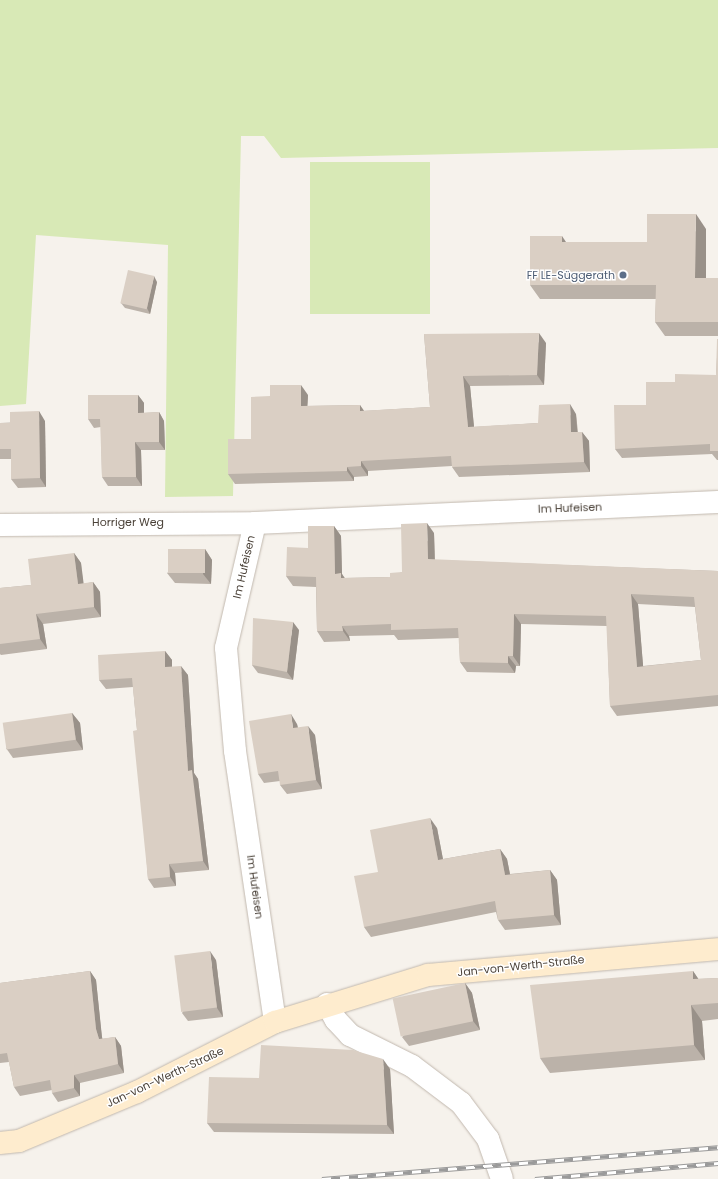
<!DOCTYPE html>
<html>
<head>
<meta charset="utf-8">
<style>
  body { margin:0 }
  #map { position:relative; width:718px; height:1179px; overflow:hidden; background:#f6f2ec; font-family:Poppins,sans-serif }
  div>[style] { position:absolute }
  .green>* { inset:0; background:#d8e9b6; transform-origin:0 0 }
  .roads { filter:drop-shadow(0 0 1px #c1b8ae) drop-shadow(0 0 1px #c1b8ae) }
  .street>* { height:22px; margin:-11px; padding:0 11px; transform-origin:11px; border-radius:11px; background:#fff }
  .secondary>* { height:22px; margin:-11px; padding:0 11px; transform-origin:11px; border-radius:11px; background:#feecce }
  .rail>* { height:4.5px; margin-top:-2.25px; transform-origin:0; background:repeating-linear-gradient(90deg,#fff 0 9px,#9a9a9a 0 18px); box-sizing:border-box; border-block:1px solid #9a9a9a }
  .wall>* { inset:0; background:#bbb2a9 }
  .shaded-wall>* { inset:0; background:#999189 }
  .building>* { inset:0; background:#dacfc4; transform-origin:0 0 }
  .dots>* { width:11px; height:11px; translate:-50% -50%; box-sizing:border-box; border:2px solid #fff; border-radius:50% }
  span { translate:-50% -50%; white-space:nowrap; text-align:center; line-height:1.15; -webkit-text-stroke:3px #fff; paint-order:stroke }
  .service-label { font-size:11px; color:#4e5e75 }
  .right { translate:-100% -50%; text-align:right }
  .street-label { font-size:11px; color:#4b4239 }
</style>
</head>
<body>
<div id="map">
  <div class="green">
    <i style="clip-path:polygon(0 0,718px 0,718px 148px,281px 158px,264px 136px,241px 136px,233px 496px,165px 497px,168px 245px,36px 235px,26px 404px,0 406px)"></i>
    <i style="left:310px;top:162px;width:120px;height:152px"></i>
  </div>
  <div class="roads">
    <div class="street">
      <i style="left:255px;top:523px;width:128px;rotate:103.1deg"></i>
      <i style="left:226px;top:648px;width:103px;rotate:85deg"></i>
      <i style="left:235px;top:751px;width:274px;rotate:81.6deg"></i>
      <i style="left:0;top:525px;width:255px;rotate:-0.4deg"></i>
      <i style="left:255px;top:523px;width:463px;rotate:-2.6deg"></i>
      <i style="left:327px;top:1004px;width:18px;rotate:61deg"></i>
      <i style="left:336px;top:1020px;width:21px;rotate:47deg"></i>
      <i style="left:350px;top:1035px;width:69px;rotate:26.6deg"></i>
      <i style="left:412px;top:1066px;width:61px;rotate:37.1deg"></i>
      <i style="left:461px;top:1103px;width:45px;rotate:53.1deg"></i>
      <i style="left:488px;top:1139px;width:42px;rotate:70.7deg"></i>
    </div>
    <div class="secondary">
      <i style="left:0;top:1143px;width:19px;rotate:-6deg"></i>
      <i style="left:19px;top:1141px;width:128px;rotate:-22.6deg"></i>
      <i style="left:137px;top:1092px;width:155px;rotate:-26.9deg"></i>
      <i style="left:275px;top:1022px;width:160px;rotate:-17.1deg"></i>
      <i style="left:428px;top:975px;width:291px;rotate:-5.1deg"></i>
    </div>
  </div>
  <div class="rail">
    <i style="left:322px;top:1179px;width:397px;rotate:-4.6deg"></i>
    <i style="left:535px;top:1179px;width:184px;rotate:-5deg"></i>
  </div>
  <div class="wall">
    <i style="clip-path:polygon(706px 229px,706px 278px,718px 278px,718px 336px,665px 336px,655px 322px,656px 299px,540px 299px,530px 285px,566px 242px,647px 242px)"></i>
    <i style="clip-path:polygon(157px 282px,150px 314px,125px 308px,121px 303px)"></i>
    <i style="clip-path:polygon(424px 334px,546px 343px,544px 385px,470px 386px,474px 427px,538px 423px,576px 414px,578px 432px,582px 432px,589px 441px,590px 472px,459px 477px,452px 467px,452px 466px,368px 471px,368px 476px,354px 477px,354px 481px,235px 484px,228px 474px,251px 439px,308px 395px,307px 406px,360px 405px,363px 411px,430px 407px)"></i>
    <i style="clip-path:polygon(718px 339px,718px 460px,717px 460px,712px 454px,622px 458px,615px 449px,646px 405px,675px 382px,716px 375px)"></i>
    <i style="clip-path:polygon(138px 395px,144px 403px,144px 413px,159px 412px,164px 421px,165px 450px,141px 450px,142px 486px,108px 486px,102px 477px,101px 427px,94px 428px,88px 419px)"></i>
    <i style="clip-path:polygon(45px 421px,46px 487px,18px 488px,11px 479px,11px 459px,0 459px,0 423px)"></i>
    <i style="clip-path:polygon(evenodd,334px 526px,341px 536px,342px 574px,345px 578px,390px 577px,402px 572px,434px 533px,435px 560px,718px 571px,718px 706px,617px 716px,610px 706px,607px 626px,521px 624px,520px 666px,516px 666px,515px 673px,467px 672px,460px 662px,459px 638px,398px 640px,394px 635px,349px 636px,350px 641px,324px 642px,317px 631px,316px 587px,293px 586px,286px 576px,308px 548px,334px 526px,638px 604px,695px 607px,701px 660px,643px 666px,638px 604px)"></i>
    <i style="clip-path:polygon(205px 549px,212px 560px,211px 584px,175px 583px,167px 573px)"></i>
    <i style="clip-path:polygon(74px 553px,81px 563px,83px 584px,93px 582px,100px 592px,101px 617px,43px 624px,47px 649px,1px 655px,0 654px,0 588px,31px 585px)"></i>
    <i style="clip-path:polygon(299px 630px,293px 680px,258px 673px,252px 665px)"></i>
    <i style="clip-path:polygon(165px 651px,172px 660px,172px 667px,188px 675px,194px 773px,198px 779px,209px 870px,175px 873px,176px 886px,154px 888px,148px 879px,137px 730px,133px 687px,106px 689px,99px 680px)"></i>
    <i style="clip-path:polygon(72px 713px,80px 723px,83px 750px,13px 758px,6px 748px)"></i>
    <i style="clip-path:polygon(297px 724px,298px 728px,315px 735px,322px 789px,287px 794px,280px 785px,280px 781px,264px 783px,258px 774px)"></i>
    <i style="clip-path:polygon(437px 828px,443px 859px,500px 849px,507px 859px,510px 874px,550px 870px,557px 880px,561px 925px,505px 930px,498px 920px,496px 912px,371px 937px,364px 927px,378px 872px)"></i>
    <i style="clip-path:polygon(216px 960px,223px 1017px,188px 1021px,182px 1013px)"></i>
    <i style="clip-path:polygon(90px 971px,96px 980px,102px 1039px,115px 1037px,121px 1046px,124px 1073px,80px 1083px,80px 1096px,58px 1102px,52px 1093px,52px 1090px,20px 1096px,14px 1087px,9px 1062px,0 1063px,0 983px)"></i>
    <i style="clip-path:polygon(693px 971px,698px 979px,718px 978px,718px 1019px,702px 1021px,705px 1060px,550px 1073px,540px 1058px)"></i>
    <i style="clip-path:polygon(465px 983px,472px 993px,480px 1030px,409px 1046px,402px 1037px)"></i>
    <i style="clip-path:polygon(390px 1069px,394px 1134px,214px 1132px,207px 1123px,259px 1078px)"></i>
  </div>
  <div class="shaded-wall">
    <i style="clip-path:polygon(696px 214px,706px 229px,706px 293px,695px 278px)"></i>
    <i style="clip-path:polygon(562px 236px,572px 251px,562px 242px)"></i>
    <i style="clip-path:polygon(154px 276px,157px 282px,150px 314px,147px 308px)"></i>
    <i style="clip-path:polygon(539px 333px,546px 343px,544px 385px,537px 375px)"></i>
    <i style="clip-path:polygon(463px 376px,470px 386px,475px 437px,468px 427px)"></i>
    <i style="clip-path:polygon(301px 385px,308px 395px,307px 416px,301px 406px)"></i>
    <i style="clip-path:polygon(138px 395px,144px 403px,144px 421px,138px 413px)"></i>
    <i style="clip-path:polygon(570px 404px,576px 414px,578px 442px,571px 432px)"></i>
    <i style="clip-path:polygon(360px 405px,367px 415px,360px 411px)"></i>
    <i style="clip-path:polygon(39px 411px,45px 421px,46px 487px,40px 478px)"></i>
    <i style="clip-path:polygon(159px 412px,164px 421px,165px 450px,159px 442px)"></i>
    <i style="clip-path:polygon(582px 432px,589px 441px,590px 472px,584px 462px)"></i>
    <i style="clip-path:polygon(135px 442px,141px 450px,142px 486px,136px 477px)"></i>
    <i style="clip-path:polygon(361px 461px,368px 471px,368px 476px,361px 466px)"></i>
    <i style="clip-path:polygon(347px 467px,354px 477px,354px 481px,347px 471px)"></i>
    <i style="clip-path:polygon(427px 523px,434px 533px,435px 570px,428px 559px)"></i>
    <i style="clip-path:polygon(334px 526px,341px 536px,342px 574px,348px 584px,335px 574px)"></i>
    <i style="clip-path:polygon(205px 549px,212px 560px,211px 584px,203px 574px)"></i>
    <i style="clip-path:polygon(74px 553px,81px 563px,85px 594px,78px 584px)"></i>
    <i style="clip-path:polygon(93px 582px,100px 592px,101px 617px,94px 607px)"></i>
    <i style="clip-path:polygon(631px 594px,638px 604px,644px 677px,637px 667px)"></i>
    <i style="clip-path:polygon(36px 614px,43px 624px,47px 649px,40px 639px)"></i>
    <i style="clip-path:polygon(514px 614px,521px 624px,520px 666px,513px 656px)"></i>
    <i style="clip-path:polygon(293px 622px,299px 630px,293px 680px,287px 672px)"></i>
    <i style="clip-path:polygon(342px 626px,349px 636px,350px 641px,343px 631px)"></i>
    <i style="clip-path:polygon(165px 651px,172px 660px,172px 676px,165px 667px)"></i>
    <i style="clip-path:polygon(508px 656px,516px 666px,515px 673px,508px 663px)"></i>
    <i style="clip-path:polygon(181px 666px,188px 675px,194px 773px,198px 779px,209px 870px,203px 861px,188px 771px)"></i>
    <i style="clip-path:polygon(72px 713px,80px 723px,83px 750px,76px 740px)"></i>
    <i style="clip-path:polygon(291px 714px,297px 724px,300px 738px,293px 728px)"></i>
    <i style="clip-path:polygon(308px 726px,315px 735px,322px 789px,316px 780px)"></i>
    <i style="clip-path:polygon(430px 818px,437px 828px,445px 870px,438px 860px)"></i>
    <i style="clip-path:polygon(500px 849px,507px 859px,512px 885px,505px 875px)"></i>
    <i style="clip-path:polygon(169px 864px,175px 873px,176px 886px,170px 877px)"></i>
    <i style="clip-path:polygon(550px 870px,557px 880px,561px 925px,554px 915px)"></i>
    <i style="clip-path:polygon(210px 951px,216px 960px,223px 1017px,217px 1008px)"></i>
    <i style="clip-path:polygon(90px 971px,96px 980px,102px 1037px,105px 1048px,99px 1039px,96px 1029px)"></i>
    <i style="clip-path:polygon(693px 971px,704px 987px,693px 979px)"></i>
    <i style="clip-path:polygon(465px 983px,472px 993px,480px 1030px,473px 1021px)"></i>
    <i style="clip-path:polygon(691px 1005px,702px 1021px,705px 1060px,694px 1045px)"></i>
    <i style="clip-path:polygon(115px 1037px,121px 1046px,124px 1073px,118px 1064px)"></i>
    <i style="clip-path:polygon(383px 1059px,390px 1069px,394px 1134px,387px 1125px)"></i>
    <i style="clip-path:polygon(74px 1075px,80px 1083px,80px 1096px,74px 1088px)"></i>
  </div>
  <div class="building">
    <i style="clip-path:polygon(647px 214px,696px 214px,695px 278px,718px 278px,718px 322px,655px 322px,656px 285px,530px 285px,530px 236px,562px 236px,562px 242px,647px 242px)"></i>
    <i style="left:128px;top:270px;width:27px;height:34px;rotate:13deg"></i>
    <i style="clip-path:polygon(539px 333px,537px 375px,463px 376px,468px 427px,538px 423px,539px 405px,570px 404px,571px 432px,582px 432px,584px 462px,452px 467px,451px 456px,361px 461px,361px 466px,347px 467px,347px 471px,228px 474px,228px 439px,251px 439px,251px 397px,270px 396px,270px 385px,301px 385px,301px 406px,360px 405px,360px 411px,430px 407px,424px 334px)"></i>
    <i style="clip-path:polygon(717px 339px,718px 339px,718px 451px,710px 451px,710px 444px,615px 449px,614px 405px,646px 405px,646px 382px,675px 382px,675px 374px,716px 375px)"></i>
    <i style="clip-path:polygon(88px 395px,138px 395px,138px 413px,159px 412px,159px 442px,135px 442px,136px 477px,102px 477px,100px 419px,88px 419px)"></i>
    <i style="clip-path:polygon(39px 411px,40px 478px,11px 479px,11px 449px,0 449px,0 423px,10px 423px,10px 412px)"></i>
    <i style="clip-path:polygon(evenodd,427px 523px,428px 559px,718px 571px,718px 695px,610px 706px,606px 616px,514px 614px,513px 656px,508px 656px,508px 663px,460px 662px,458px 628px,391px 630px,391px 624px,342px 626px,343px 631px,317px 631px,316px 577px,286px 576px,287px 547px,308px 548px,308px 526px,334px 526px,335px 574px,341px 573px,341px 578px,390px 577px,390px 573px,402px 572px,401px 524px,427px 523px,631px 594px,694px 597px,701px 660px,637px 667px,631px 594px)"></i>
    <i style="left:168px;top:549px;width:37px;height:24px"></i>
    <i style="clip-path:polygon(74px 553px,78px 584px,93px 582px,94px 607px,36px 614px,40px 639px,0 644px,0 588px,31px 585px,28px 559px)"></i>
    <i style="clip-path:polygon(253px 618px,293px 622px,287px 672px,252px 665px)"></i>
    <i style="clip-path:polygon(165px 651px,165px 667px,181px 666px,188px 771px,192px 770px,203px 861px,169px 864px,170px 877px,148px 879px,133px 731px,137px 730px,132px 678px,99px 680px,98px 655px)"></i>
    <i style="left:72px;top:713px;width:27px;height:70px;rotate:82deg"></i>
    <i style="clip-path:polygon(291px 714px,293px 728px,308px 726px,316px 780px,280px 785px,278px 771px,258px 774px,249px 721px)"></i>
    <i style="clip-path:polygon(430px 818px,438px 860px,500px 849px,505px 875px,550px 870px,554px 915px,498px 920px,495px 901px,364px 927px,354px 876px,378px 872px,370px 830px)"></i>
    <i style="left:210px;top:951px;width:57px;height:36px;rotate:83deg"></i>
    <i style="clip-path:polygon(90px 971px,96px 1029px,99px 1039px,115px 1037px,118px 1064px,74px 1075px,74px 1088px,52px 1093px,50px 1080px,14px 1087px,7px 1053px,0 1054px,0 983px)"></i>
    <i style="clip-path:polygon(693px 971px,693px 979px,718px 978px,718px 1003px,691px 1005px,694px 1045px,540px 1058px,530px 985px)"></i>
    <i style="left:465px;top:983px;width:39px;height:74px;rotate:78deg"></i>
    <i style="clip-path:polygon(261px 1045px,353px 1050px,383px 1059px,387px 1125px,207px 1123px,209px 1077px,259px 1078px)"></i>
  </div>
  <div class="dots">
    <i style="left:623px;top:275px;background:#5c6f8a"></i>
  </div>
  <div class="service-label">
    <span class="right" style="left:615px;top:275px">FF LE-Süggerath</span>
  </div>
  <div class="street-label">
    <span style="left:570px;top:508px;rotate:-2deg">Im Hufeisen</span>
    <span style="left:128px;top:522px">Horriger Weg</span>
    <span style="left:244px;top:567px;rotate:-77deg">Im Hufeisen</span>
    <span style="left:255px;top:887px;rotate:82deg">Im Hufeisen</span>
    <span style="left:521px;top:966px;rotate:-6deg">Jan-von-Werth-Straße</span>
    <span style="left:165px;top:1077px;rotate:-25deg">Jan-von-Werth-Straße</span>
  </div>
</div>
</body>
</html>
